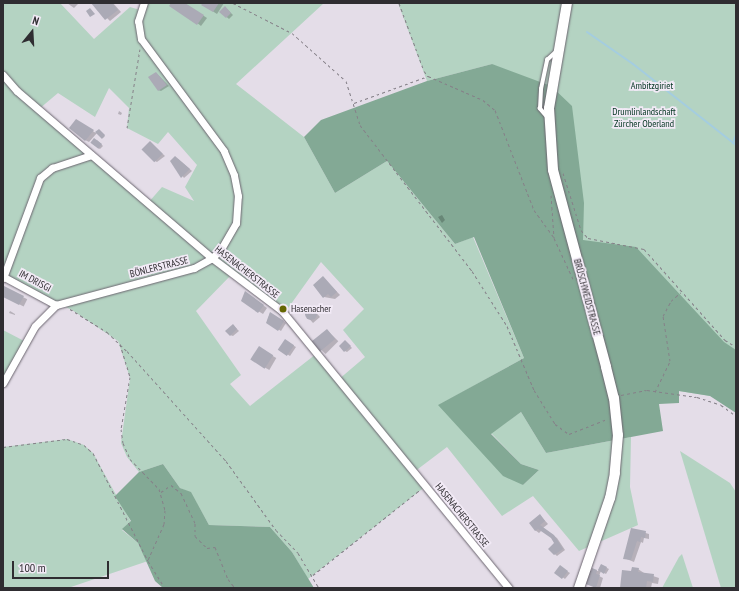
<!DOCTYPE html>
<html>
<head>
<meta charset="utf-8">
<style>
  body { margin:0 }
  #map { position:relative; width:739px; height:591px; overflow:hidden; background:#e4dde8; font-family:"PT Sans Narrow",sans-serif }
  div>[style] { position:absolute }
  .green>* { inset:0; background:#b4d3c2 }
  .forest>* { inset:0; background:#83a995 }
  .shadow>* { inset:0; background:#0003; transform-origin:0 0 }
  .stream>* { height:2px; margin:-1px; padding:0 1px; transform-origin:1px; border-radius:1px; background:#a4cde0 }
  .building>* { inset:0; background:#abaab6; transform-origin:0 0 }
  .round { border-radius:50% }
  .path>* { height:1px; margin-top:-0.5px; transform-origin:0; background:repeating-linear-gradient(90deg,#858088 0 3px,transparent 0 6px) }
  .roads { filter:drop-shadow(0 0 1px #6b656f) drop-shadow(0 0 1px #6b656f) }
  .lane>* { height:3.5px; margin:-1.75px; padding:0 1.75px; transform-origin:1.75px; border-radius:1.75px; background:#fff }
  .street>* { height:7px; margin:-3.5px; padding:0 3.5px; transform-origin:3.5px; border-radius:3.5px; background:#fff }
  .secondary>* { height:10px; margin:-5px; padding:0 5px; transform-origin:5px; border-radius:5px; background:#fff }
  .dots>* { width:11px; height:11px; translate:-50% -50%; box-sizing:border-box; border:2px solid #f2eaf6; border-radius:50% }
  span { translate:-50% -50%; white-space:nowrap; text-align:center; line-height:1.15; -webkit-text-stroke:3.5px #f2eaf6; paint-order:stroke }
  .park-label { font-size:10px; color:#00331f }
  .street-label { font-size:10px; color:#2f2d31 }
  .poi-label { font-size:10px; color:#2f2d31 }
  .left { translate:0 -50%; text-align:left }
  .frame { position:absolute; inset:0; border:4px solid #2f2d31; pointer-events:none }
  .north { position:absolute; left:12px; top:12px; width:40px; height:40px; -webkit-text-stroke:3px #f2eaf6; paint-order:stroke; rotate:18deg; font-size:11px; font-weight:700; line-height:16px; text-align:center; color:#2f2d31 }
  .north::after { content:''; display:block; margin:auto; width:14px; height:18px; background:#2f2d31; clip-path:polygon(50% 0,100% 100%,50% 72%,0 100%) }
  .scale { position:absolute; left:12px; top:561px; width:97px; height:18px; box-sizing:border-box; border:2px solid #2f2d31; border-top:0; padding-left:5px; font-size:12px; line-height:14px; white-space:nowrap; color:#2f2d31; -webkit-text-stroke:3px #f2eaf6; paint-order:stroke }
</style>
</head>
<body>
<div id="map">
  <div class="green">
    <i style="clip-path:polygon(evenodd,3px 3px,60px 3px,94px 39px,130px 7px,140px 10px,144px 3px,324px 3px,236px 84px,304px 137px,335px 193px,387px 161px,455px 244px,473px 237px,524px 358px,439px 405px,523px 485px,539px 470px,521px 464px,491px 433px,521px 412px,546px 453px,631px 437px,630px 487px,638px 525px,579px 551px,533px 496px,502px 516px,447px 447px,414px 472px,426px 486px,308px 579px,292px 552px,270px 527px,209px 525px,191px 493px,180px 488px,163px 464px,139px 472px,127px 457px,121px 443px,130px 378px,118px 341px,72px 310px,3px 278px,3px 3px,109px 88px,129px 108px,127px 128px,158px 144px,168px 132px,197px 165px,185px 187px,194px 201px,162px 187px,148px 203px,39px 109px,58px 93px,95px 117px,109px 88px,3px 3px,321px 262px,364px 309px,343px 330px,365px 357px,338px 380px,316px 354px,250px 406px,230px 384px,241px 375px,196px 311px,232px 274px,286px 311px,321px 262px)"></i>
    <i style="clip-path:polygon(398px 3px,736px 3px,736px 412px,711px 396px,679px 391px,657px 392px,492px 64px,427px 81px)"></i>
    <i style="clip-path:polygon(3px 330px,26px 342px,3px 383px)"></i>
    <i style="clip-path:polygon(67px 439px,84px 445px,93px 453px,131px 522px,122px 530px,138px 543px,148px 561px,68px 588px,3px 588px,3px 447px)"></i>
    <i style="clip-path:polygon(680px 451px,730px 483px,736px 492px,736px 588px,721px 588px)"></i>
    <i style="clip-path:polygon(682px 554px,693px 588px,662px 588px,679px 557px)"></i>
  </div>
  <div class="forest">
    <i style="clip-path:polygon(492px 64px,551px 86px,572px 106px,584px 203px,583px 240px,636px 247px,724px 342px,736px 350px,736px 413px,710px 396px,679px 391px,679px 403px,659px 404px,663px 431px,546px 453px,521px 412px,491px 434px,521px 464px,539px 470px,523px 485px,503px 476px,438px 405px,524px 358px,474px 237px,455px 244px,387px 161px,335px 193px,304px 137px,321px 120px,427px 81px)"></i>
    <i style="clip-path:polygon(163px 464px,180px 488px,191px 492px,209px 525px,270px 527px,292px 552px,314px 588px,163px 588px,155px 581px,138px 543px,122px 529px,131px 521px,115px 496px,139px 472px)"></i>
  </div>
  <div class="shadow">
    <i style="clip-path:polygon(67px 3px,79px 3px,74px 8px)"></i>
    <i style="clip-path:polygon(92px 3px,113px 3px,121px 12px,110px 21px)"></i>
    <i style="clip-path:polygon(172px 3px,184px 3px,207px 18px,201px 26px)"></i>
    <i style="clip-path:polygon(204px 3px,224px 3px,217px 14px,203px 5px)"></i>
    <i style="clip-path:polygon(227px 9px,233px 15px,229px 19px,221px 12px)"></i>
    <i style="clip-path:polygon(156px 73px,169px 86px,161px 91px,158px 90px)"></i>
    <i style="clip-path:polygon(119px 111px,122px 113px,121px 115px,118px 114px)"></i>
    <i style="clip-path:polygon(76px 121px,96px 133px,99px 130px,105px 136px,103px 138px,97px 133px,89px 142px,85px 140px)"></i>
    <i style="clip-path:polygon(97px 140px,103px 146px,100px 149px,98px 148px)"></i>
    <i style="clip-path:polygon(152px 144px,165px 156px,157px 162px,155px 161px)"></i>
    <i style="clip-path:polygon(178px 159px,192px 171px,184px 178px,171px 161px)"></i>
    <i style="clip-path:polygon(442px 215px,445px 220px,442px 223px,438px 217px)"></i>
    <i style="clip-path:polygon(324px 278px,340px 295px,335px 299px,324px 297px)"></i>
    <i style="left:5px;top:288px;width:25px;height:8px;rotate:27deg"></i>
    <i style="clip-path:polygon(249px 295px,267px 308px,263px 314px,242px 301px)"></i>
    <i style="clip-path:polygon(312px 308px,320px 317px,313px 323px,305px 314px,308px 312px,306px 310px)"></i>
    <i style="clip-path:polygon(10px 311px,15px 314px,15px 315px,9px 313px)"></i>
    <i style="clip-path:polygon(270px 313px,286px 323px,281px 331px,267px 322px)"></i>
    <i style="clip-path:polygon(233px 325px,239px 331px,233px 336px,230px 335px)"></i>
    <i style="left:327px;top:330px;width:16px;height:18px;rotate:45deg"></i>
    <i style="clip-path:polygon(285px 341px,296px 347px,290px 356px,279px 349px)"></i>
    <i style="clip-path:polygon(345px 341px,352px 348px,347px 352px,345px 351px)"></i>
    <i style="left:259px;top:348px;width:20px;height:14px;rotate:30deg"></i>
    <i style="clip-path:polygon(540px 515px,548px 524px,543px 528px,557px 538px,565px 550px,557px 556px,549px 549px,555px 543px,552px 537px,542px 530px,539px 533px,535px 530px)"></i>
    <i style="clip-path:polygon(632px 529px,649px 534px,649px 539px,644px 538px,643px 543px,641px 542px,634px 562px,624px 558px)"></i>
    <i style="clip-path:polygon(601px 565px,609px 569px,606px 574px,601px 571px,599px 576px,603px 578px,600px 588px,584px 583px,588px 571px,598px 571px)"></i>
    <i style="clip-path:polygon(562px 568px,570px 573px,565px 579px,556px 572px)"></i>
    <i style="clip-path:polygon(638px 569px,644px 573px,659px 578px,658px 584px,652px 583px,651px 588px,621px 588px,632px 572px)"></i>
  </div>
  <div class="stream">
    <i style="left:587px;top:32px;width:56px;rotate:34.8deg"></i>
    <i style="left:633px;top:64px;width:131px;rotate:38.2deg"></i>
    <i style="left:733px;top:143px;width:9px;rotate:-69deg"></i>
  </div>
  <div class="building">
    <i style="clip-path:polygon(91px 3px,112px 3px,118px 10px,105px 20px)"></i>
    <i style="clip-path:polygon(171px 3px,185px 3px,204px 15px,197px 25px,169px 6px)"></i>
    <i style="clip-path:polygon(203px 3px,219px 3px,213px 12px,201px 5px)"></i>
    <i style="clip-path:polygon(225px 6px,231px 13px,226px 18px,219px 12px)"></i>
    <i style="clip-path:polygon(90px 8px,95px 14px,90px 17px,86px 11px)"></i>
    <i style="clip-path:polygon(156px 72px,167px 85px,158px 91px,148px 77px)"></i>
    <i style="clip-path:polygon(76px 119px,94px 130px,85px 141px,69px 128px)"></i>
    <i style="clip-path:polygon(99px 129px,105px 135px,102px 139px,95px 132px)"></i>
    <i style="left:94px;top:138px;width:10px;height:6px;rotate:37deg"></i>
    <i style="left:150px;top:141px;width:18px;height:12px;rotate:45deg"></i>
    <i style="clip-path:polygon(175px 156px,190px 169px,181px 178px,170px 161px)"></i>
    <i style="clip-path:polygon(323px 276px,337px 292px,331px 297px,328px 294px,323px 298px,313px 285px)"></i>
    <i style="clip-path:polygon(4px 286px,24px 296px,19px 305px,3px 297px)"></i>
    <i style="clip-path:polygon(245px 291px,264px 305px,258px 313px,241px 301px)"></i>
    <i class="round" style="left:305px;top:308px;width:12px;height:12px"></i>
    <i style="clip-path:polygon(270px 312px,284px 321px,278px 331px,266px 323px)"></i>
    <i style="clip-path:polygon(233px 324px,237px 329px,230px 336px,225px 331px)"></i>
    <i style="left:327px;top:329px;width:13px;height:20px;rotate:51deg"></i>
    <i style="left:285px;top:339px;width:11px;height:13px;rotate:34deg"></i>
    <i style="clip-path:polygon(345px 340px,351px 346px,344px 352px,339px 346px)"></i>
    <i style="left:259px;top:346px;width:17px;height:16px;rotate:33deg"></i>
    <i style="clip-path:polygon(540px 514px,545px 521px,540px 525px,554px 535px,563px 549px,554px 555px,548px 549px,554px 543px,551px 538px,538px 529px,535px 531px,529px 523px)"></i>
    <i style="clip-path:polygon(631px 528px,646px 531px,645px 538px,641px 537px,640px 542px,637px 541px,631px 560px,623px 559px)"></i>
    <i style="clip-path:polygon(601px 564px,607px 567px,604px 574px,598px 570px)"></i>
    <i style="left:560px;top:565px;width:10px;height:10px;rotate:37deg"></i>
    <i style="clip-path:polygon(632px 567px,639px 568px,638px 572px,654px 574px,653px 582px,647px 581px,646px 588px,620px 588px,622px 570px,631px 571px)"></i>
    <i style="clip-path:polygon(592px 568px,597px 570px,596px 574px,600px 575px,596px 588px,583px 583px,587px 570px,591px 571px)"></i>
  </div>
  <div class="path">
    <i style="left:233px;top:3px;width:66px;rotate:27deg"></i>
    <i style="left:292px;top:33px;width:72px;rotate:41.6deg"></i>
    <i style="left:346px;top:81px;width:46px;rotate:72.3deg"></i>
    <i style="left:360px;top:125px;width:184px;rotate:52.5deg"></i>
    <i style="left:472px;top:271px;width:65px;rotate:57.5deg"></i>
    <i style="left:507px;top:326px;width:69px;rotate:67.1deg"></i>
    <i style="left:534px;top:390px;width:40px;rotate:58deg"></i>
    <i style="left:555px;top:424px;width:17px;rotate:36deg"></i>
    <i style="left:569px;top:434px;width:41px;rotate:-21.5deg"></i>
    <i style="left:399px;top:3px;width:72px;rotate:69.8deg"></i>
    <i style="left:424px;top:71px;width:6px;rotate:51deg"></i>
    <i style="left:428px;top:76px;width:60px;rotate:23.6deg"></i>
    <i style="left:483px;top:100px;width:16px;rotate:40deg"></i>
    <i style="left:495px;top:110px;width:107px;rotate:68.7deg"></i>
    <i style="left:534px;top:210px;width:34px;rotate:54deg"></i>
    <i style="left:354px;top:103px;width:79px;rotate:-20deg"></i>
    <i style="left:127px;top:128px;width:80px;rotate:-80.7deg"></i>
    <i style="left:563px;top:173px;width:60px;rotate:72.5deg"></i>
    <i style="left:581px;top:230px;width:11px;rotate:49deg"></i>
    <i style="left:588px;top:238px;width:57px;rotate:11.1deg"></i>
    <i style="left:644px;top:249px;width:122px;rotate:48.3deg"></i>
    <i style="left:725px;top:340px;width:13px;rotate:32deg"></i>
    <i style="left:551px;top:195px;width:43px;rotate:86deg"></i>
    <i style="left:554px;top:238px;width:45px;rotate:65.1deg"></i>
    <i style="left:70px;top:309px;width:44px;rotate:31.9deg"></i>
    <i style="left:107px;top:332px;width:28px;rotate:44deg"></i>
    <i style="left:127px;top:351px;width:148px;rotate:48deg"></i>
    <i style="left:226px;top:461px;width:85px;rotate:54.1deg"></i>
    <i style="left:276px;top:530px;width:32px;rotate:46deg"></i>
    <i style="left:298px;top:553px;width:41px;rotate:59deg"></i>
    <i style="left:120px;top:344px;width:34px;rotate:73deg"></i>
    <i style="left:130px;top:377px;width:53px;rotate:99.8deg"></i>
    <i style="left:121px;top:429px;width:14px;rotate:82deg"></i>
    <i style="left:123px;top:443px;width:17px;rotate:66deg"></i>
    <i style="left:130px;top:459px;width:42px;rotate:46deg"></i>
    <i style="left:159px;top:489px;width:22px;rotate:74deg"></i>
    <i style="left:165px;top:510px;width:14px;rotate:94deg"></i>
    <i style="left:164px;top:524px;width:39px;rotate:114deg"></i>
    <i style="left:655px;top:392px;width:34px;rotate:-64deg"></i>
    <i style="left:670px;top:361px;width:46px;rotate:-98.8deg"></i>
    <i style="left:663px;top:316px;width:17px;rotate:-62deg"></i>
    <i style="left:671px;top:301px;width:13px;rotate:-42deg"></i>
    <i style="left:621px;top:395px;width:26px;rotate:-11deg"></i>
    <i style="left:647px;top:390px;width:50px;rotate:8deg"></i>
    <i style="left:697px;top:397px;width:25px;rotate:18deg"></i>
    <i style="left:721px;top:405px;width:19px;rotate:36deg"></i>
    <i style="left:3px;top:447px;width:64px;rotate:-7.1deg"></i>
    <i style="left:67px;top:439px;width:18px;rotate:19deg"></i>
    <i style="left:84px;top:445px;width:12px;rotate:42deg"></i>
    <i style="left:93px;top:453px;width:121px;rotate:63deg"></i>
    <i style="left:148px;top:561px;width:32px;rotate:58deg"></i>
    <i style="left:161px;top:492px;width:12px;rotate:-35deg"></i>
    <i style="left:171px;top:485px;width:13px;rotate:39deg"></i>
    <i style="left:181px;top:493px;width:33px;rotate:65deg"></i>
    <i style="left:195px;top:523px;width:13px;rotate:90deg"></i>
    <i style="left:195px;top:536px;width:17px;rotate:45deg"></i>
    <i style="left:207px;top:548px;width:8px;rotate:-7deg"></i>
    <i style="left:215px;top:547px;width:35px;rotate:68deg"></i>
    <i style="left:228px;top:579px;width:11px;rotate:52deg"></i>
    <i style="left:313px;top:575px;width:137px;rotate:-38.5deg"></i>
  </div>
  <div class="roads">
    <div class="lane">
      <i style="left:547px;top:117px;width:11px;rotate:-131deg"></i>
      <i style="left:540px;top:109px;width:20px;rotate:-87deg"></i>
      <i style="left:541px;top:89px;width:30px;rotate:-78deg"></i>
      <i style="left:547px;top:60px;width:12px;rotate:-42deg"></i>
    </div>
    <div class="street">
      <i style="left:3px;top:75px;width:21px;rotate:49deg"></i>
      <i style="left:17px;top:91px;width:257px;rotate:40.6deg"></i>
      <i style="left:212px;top:258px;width:88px;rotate:37.1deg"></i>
      <i style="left:282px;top:311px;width:358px;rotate:50.7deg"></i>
      <i style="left:4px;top:277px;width:59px;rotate:28.3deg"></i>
      <i style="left:3px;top:278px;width:107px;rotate:-69.7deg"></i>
      <i style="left:40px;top:178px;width:16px;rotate:-40deg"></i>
      <i style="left:52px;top:168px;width:41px;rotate:-18.4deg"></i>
      <i style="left:3px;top:383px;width:65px;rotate:-60.7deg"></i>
      <i style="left:35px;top:326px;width:30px;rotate:-45deg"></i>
      <i style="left:56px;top:305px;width:143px;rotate:-15deg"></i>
      <i style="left:194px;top:268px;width:21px;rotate:-29deg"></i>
      <i style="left:212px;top:258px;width:13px;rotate:-45deg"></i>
      <i style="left:221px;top:249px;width:30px;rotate:-60deg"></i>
      <i style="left:236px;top:223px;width:27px;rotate:-86deg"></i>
      <i style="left:238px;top:196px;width:21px;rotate:-101deg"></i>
      <i style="left:234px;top:175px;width:26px;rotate:-113deg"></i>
      <i style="left:224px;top:151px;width:139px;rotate:-126.5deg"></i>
      <i style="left:141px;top:39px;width:18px;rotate:-99deg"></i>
      <i style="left:138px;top:21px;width:19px;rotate:-72deg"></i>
    </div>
    <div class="secondary">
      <i style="left:567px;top:3px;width:107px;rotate:99.7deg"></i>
      <i style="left:549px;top:108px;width:62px;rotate:86.3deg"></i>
      <i style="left:553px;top:170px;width:204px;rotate:74.9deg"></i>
      <i style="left:606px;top:367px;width:32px;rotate:76deg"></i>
      <i style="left:614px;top:398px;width:37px;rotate:84deg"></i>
      <i style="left:618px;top:435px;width:38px;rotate:95deg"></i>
      <i style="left:615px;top:473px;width:25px;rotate:101deg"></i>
      <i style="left:610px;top:498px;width:95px;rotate:109deg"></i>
    </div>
  </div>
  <div class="dots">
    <i style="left:283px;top:309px;background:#656703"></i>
  </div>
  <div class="park-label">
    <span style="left:652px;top:86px">Ambitzgiriet</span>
    <span style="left:644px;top:117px">Drumlinlandschaft<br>Zürcher Oberland</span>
  </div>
  <div class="street-label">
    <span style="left:159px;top:267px;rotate:-14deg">BÖNLERSTRASSE</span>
    <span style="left:247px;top:272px;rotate:38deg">HASENACHERSTRASSE</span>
    <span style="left:35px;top:281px;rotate:28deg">IM DRISGI</span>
    <span style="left:587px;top:297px;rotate:75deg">BRÜSCHWEIDSTRASSE</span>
    <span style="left:462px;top:515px;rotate:51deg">HASENACHERSTRASSE</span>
  </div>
  <div class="poi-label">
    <span class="left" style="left:291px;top:309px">Hasenacher</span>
  </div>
  <div class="frame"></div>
  <div class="north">N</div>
  <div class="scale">100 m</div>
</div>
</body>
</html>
